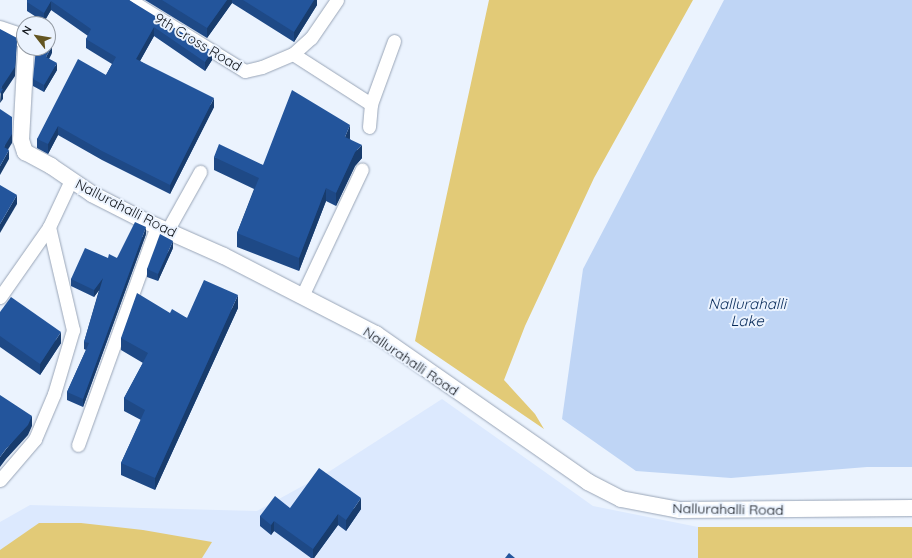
<!DOCTYPE html>
<html>
<head>
<meta charset="utf-8">
<style>
  body { margin:0 }
  #map { position:relative; width:912px; height:558px; overflow:hidden; background:#ebf3fe; font-family:Quicksand,sans-serif }
  div>[style] { position:absolute }
  .built>* { inset:0; background:#dce9fe }
  .green>* { inset:0; background:#e2ca77; transform-origin:0 0 }
  .water>* { inset:0; background:#bfd5f5 }
  .roads { filter:drop-shadow(0 0 1px #99a5b7) drop-shadow(0 0 1px #99a5b7) }
  .minor>* { height:13px; margin:-6.5px; padding:0 6.5px; transform-origin:6.5px; border-radius:6.5px; background:#fff }
  .tertiary>* { height:16px; margin:-8px; padding:0 8px; transform-origin:8px; border-radius:8px; background:#fff }
  .wall>* { inset:0; background:#1e4986 }
  .shaded-wall>* { inset:0; background:#183c6d }
  .building>* { inset:0; background:#23559c }
  span { translate:-50% -50%; white-space:nowrap; text-align:center; line-height:1.15; -webkit-text-stroke:4px #ebf3fe; paint-order:stroke }
  .street-label { font-size:14px; color:#10141a }
  .water-label { font-size:15px; color:#092c5b; font-style:italic }
  .north { position:absolute; left:16px; top:16px; width:40px; height:40px; box-sizing:border-box; background:#ebf3fe; border:1px solid #939aa3; border-radius:50%; rotate:301deg; font-size:11px; font-weight:700; line-height:16px; text-align:center; color:#10141a }
  .north::after { content:''; display:block; margin:auto; width:14px; height:18px; background:#635521; clip-path:polygon(50% 0,100% 100%,50% 72%,0 100%) }
</style>
</head>
<body>
<div id="map">
  <div class="built">
    <i style="clip-path:polygon(442px 399px,593px 506px,698px 527px,707px 558px,0 558px,0 522px,30px 505px,257px 511px,330px 471px)"></i>
  </div>
  <div class="green">
    <i style="clip-path:polygon(489px 0,693px 0,594px 178px,525px 326px,504px 380px,535px 414px,544px 429px,415px 341px)"></i>
    <i style="clip-path:polygon(39px 523px,81px 523px,143px 530px,212px 542px,202px 558px,0 558px,0 550px)"></i>
    <i style="left:698px;top:527px;width:214px;height:32px"></i>
  </div>
  <div class="water">
    <i style="clip-path:polygon(724px 0,912px 0,912px 467px,867px 467px,731px 478px,636px 471px,562px 419px,583px 269px)"></i>
  </div>
  <div class="roads">
    <div class="minor">
      <i style="left:130px;top:0;width:135px;rotate:31.7deg"></i>
      <i style="left:245px;top:71px;width:17px;rotate:-13deg"></i>
      <i style="left:262px;top:67px;width:34px;rotate:-23deg"></i>
      <i style="left:293px;top:54px;width:24px;rotate:-42deg"></i>
      <i style="left:311px;top:38px;width:46px;rotate:-55.6deg"></i>
      <i style="left:293px;top:54px;width:93px;rotate:32.7deg"></i>
      <i style="left:371px;top:104px;width:23px;rotate:95deg"></i>
      <i style="left:371px;top:104px;width:67px;rotate:-69.9deg"></i>
      <i style="left:167px;top:231px;width:68px;rotate:-60.8deg"></i>
      <i style="left:302px;top:296px;width:140px;rotate:-64.7deg"></i>
      <i style="left:0;top:297px;width:85px;rotate:-55deg"></i>
      <i style="left:49px;top:227px;width:52px;rotate:-64.9deg"></i>
      <i style="left:78px;top:445px;width:233px;rotate:-70.2deg"></i>
      <i style="left:0;top:480px;width:54px;rotate:-49.5deg"></i>
      <i style="left:35px;top:439px;width:49px;rotate:-67.1deg"></i>
      <i style="left:54px;top:394px;width:67px;rotate:-73.5deg"></i>
      <i style="left:73px;top:330px;width:106px;rotate:-103.1deg"></i>
    </div>
    <div class="tertiary">
      <i style="left:0;top:29px;width:18px;rotate:19deg"></i>
      <i style="left:17px;top:35px;width:9px;rotate:41deg"></i>
      <i style="left:26px;top:48px;width:92px;rotate:93.1deg"></i>
      <i style="left:21px;top:140px;width:13px;rotate:72deg"></i>
      <i style="left:25px;top:152px;width:30px;rotate:28deg"></i>
      <i style="left:51px;top:166px;width:50px;rotate:34.3deg"></i>
      <i style="left:92px;top:194px;width:59px;rotate:27deg"></i>
      <i style="left:145px;top:221px;width:86px;rotate:23.9deg"></i>
      <i style="left:224px;top:256px;width:171px;rotate:27.2deg"></i>
      <i style="left:376px;top:334px;width:259px;rotate:34.9deg"></i>
      <i style="left:588px;top:482px;width:37px;rotate:27deg"></i>
      <i style="left:621px;top:499px;width:60px;rotate:10.6deg"></i>
      <i style="left:680px;top:510px;width:232px;rotate:-0.5deg"></i>
    </div>
  </div>
  <div class="wall">
    <i style="clip-path:polygon(27px 0,129px 0,212px 60px,205px 71px,154px 36px,140px 61px,214px 107px,170px 194px,102px 160px,58px 135px,48px 154px,37px 148px,37px 139px,106px 75px,112px 64px,86px 48px,86px 39px,88px 36px,51px 10px,44px 22px,27px 11px)"></i>
    <i style="clip-path:polygon(145px 0,317px 0,317px 5px,294px 42px,232px 3px,207px 38px)"></i>
    <i style="clip-path:polygon(52px 53px,49px 59px,57px 70px,44px 92px,33px 86px,33px 79px)"></i>
    <i style="clip-path:polygon(350px 138px,350px 139px,362px 158px,355px 166px,336px 206px,326px 201px,299px 271px,237px 247px,237px 233px,254px 189px,214px 170px,214px 157px,263px 165px)"></i>
    <i style="clip-path:polygon(146px 234px,83px 407px,67px 400px,67px 392px,86px 350px,84px 349px,84px 342px,99px 290px,94px 297px,71px 286px,71px 279px,108px 258px,117px 258px)"></i>
    <i style="clip-path:polygon(173px 248px,158px 281px,147px 277px,147px 269px)"></i>
    <i style="clip-path:polygon(238px 308px,155px 490px,121px 475px,121px 463px,141px 420px,124px 411px,124px 398px,143px 363px,121px 350px,121px 338px,170px 313px,187px 318px)"></i>
    <i style="clip-path:polygon(0 312px,61px 343px,40px 375px,0 347px)"></i>
    <i style="clip-path:polygon(290px 508px,361px 509px,346px 531px,338px 525px,314px 558px,311px 558px,274px 531px,271px 535px,260px 526px,260px 516px)"></i>
  </div>
  <div class="shaded-wall">
    <i style="clip-path:polygon(227px 0,232px 0,232px 3px,207px 38px,207px 28px)"></i>
    <i style="clip-path:polygon(314px 0,317px 0,317px 5px,294px 42px,294px 32px)"></i>
    <i style="clip-path:polygon(51px 1px,51px 10px,44px 22px,44px 13px)"></i>
    <i style="clip-path:polygon(154px 27px,154px 36px,136px 68px,136px 59px)"></i>
    <i style="clip-path:polygon(17px 38px,15px 76px,3px 94px,3px 99px,0 103px,1px 88px)"></i>
    <i style="clip-path:polygon(52px 46px,52px 53px,46px 64px,46px 57px)"></i>
    <i style="clip-path:polygon(212px 51px,212px 60px,205px 71px,205px 62px)"></i>
    <i style="clip-path:polygon(57px 63px,57px 70px,44px 92px,44px 85px)"></i>
    <i style="clip-path:polygon(214px 98px,214px 107px,170px 194px,170px 185px)"></i>
    <i style="clip-path:polygon(12px 117px,12px 143px,4px 156px,4px 147px)"></i>
    <i style="clip-path:polygon(350px 125px,350px 138px,345px 150px,345px 137px)"></i>
    <i style="clip-path:polygon(58px 126px,58px 135px,48px 154px,48px 144px)"></i>
    <i style="clip-path:polygon(362px 145px,362px 158px,355px 166px,336px 206px,336px 193px,355px 152px)"></i>
    <i style="clip-path:polygon(9px 150px,9px 159px,0 175px,0 166px)"></i>
    <i style="clip-path:polygon(326px 188px,326px 201px,299px 271px,299px 258px)"></i>
    <i style="clip-path:polygon(17px 195px,17px 204px,0 233px,0 224px)"></i>
    <i style="clip-path:polygon(146px 227px,146px 234px,83px 407px,83px 399px)"></i>
    <i style="clip-path:polygon(173px 241px,173px 248px,158px 281px,158px 274px)"></i>
    <i style="clip-path:polygon(103px 278px,103px 285px,94px 297px,94px 290px)"></i>
    <i style="clip-path:polygon(238px 295px,238px 308px,155px 490px,155px 478px)"></i>
    <i style="clip-path:polygon(61px 332px,61px 343px,40px 375px,40px 364px)"></i>
    <i style="clip-path:polygon(32px 416px,32px 426px,28px 435px,6px 459px,0 467px,0 457px)"></i>
    <i style="clip-path:polygon(361px 498px,361px 509px,346px 531px,346px 520px)"></i>
    <i style="clip-path:polygon(338px 514px,338px 525px,314px 558px,313px 558px,313px 549px)"></i>
    <i style="clip-path:polygon(274px 521px,274px 531px,271px 535px,271px 525px)"></i>
  </div>
  <div class="building">
    <i style="clip-path:polygon(28px 0,129px 0,212px 51px,205px 62px,154px 27px,136px 59px,214px 98px,170px 185px,102px 151px,58px 126px,48px 144px,37px 139px,78px 59px,106px 75px,116px 57px,86px 39px,91px 29px,51px 1px,44px 13px,27px 2px)"></i>
    <i style="clip-path:polygon(162px 0,227px 0,207px 28px)"></i>
    <i style="clip-path:polygon(243px 0,314px 0,294px 32px)"></i>
    <i style="clip-path:polygon(0 29px,17px 38px,15px 67px,1px 88px,3px 89px,0 94px)"></i>
    <i style="clip-path:polygon(48px 44px,52px 46px,46px 57px,57px 63px,44px 85px,33px 79px,36px 48px,48px 48px)"></i>
    <i style="clip-path:polygon(292px 90px,350px 125px,345px 137px,362px 145px,355px 152px,336px 193px,326px 188px,299px 258px,237px 233px,259px 178px,214px 157px,219px 144px,263px 165px)"></i>
    <i style="clip-path:polygon(0 109px,12px 117px,12px 134px,4px 147px,9px 150px,0 166px)"></i>
    <i style="clip-path:polygon(0 185px,17px 195px,0 224px)"></i>
    <i style="clip-path:polygon(135px 222px,146px 227px,83px 399px,67px 392px,89px 343px,84px 342px,103px 278px,94px 290px,71px 279px,85px 248px,108px 258px,109px 254px,117px 258px)"></i>
    <i style="clip-path:polygon(160px 234px,173px 241px,158px 274px,147px 269px)"></i>
    <i style="clip-path:polygon(204px 280px,238px 295px,155px 478px,121px 463px,145px 410px,124px 398px,148px 353px,121px 338px,137px 293px,170px 313px,172px 309px,187px 318px)"></i>
    <i style="clip-path:polygon(11px 297px,61px 332px,40px 364px,0 336px,0 312px)"></i>
    <i style="clip-path:polygon(0 395px,32px 416px,28px 425px,6px 449px,0 457px)"></i>
    <i style="clip-path:polygon(319px 468px,361px 498px,346px 520px,338px 514px,313px 549px,274px 521px,271px 525px,260px 516px,275px 496px,290px 508px)"></i>
    <i style="clip-path:polygon(509px 553px,515px 558px,505px 558px)"></i>
  </div>
  <div class="street-label">
    <span style="left:198px;top:42px;rotate:31deg">9th Cross Road</span>
    <span style="left:126px;top:208px;rotate:27deg">Nallurahalli Road</span>
    <span style="left:411px;top:361px;rotate:34deg">Nallurahalli Road</span>
    <span style="left:728px;top:509px;rotate:1deg">Nallurahalli Road</span>
  </div>
  <div class="water-label">
    <span style="left:747px;top:312px">Nallurahalli<br>Lake</span>
  </div>
  <div class="north">N</div>
</div>
</body>
</html>
